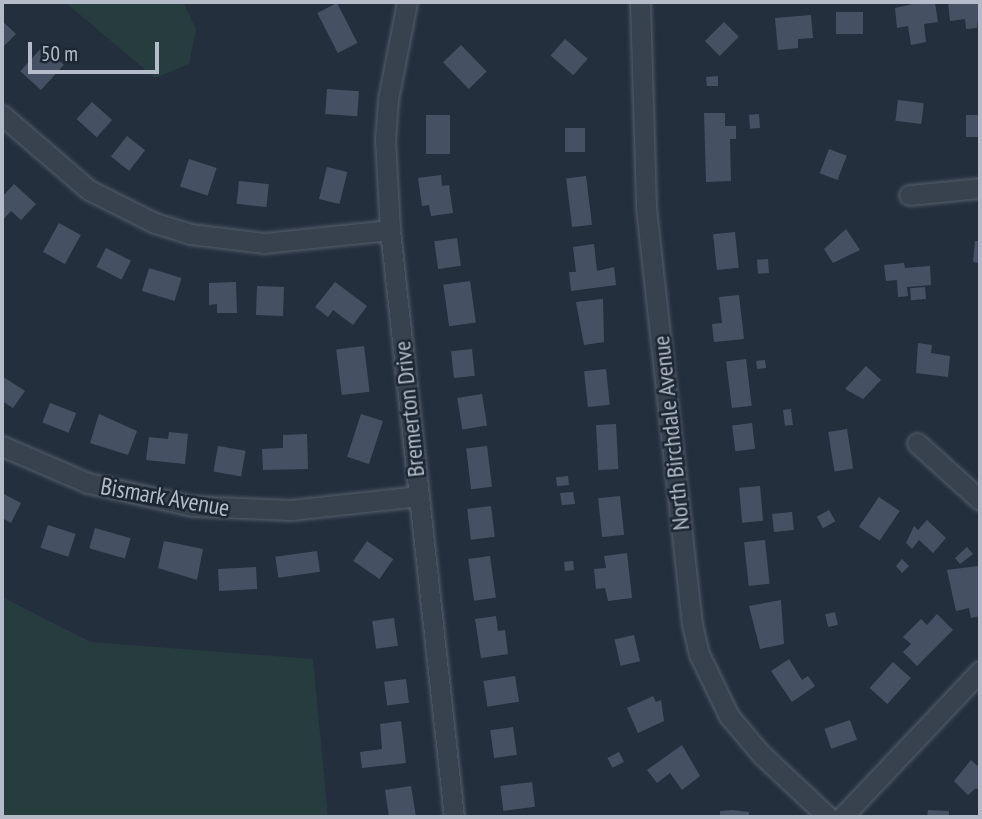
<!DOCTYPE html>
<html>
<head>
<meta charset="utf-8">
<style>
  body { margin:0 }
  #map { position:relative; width:982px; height:819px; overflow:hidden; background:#242f3e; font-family:"PT Sans Narrow",sans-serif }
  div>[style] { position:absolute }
  .green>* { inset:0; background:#263c3f }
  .building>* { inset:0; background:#455162; transform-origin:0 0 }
  .roads { filter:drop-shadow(0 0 2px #565f6c) drop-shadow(0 0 2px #565f6c) }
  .street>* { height:19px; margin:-9.5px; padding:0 9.5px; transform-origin:9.5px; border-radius:9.5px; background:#38414e }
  span { translate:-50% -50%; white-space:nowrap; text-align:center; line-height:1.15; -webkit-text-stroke:5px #1d2633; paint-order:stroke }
  .street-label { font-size:24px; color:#b4bcc9 }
  .frame { position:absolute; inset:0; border:4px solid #b4bcc9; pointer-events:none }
  .scale { position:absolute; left:28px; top:42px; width:131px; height:32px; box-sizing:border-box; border:4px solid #b4bcc9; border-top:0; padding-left:9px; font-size:21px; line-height:24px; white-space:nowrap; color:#b4bcc9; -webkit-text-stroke:5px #1d2633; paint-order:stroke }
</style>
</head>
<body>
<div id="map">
  <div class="green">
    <i style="clip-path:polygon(65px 2px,183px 2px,196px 29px,189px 64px,155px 78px)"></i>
    <i style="clip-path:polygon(2px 597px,91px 642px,313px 659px,328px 817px,2px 817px)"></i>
  </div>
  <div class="building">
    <i style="clip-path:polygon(922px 2px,935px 3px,938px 22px,924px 24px,926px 42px,911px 45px,908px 26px,897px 28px,895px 8px)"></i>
    <i style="clip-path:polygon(948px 2px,980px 2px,977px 28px,966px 29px,965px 19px,950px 21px)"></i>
    <i style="left:337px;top:3px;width:45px;height:22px;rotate:63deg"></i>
    <i style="left:836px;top:12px;width:27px;height:22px"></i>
    <i style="clip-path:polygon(811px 15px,813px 38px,798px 39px,798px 48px,778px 50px,775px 18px)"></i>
    <i style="clip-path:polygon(2px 21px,16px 34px,2px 48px)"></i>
    <i style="left:724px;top:22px;width:21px;height:27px;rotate:45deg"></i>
    <i style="left:565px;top:39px;width:30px;height:22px;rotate:41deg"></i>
    <i style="left:461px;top:45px;width:37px;height:25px;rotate:46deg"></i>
    <i style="left:43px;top:46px;width:28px;height:34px;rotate:42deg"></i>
    <i style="clip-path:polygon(718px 76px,718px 86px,707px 86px,706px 77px)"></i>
    <i style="left:327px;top:89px;width:32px;height:25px;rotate:4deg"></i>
    <i style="left:898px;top:100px;width:26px;height:21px;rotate:7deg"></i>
    <i style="left:92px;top:102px;width:27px;height:23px;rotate:42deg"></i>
    <i style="clip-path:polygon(704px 113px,725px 113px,725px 126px,736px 126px,736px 139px,730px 139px,731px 181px,706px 182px)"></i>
    <i style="left:759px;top:114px;width:14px;height:10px;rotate:86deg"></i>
    <i style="left:426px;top:115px;width:24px;height:39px"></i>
    <i style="left:980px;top:115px;width:22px;height:14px;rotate:90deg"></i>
    <i style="left:585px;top:128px;width:24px;height:20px;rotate:90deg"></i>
    <i style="left:127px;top:136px;width:23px;height:26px;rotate:38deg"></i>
    <i style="left:829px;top:149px;width:19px;height:26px;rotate:21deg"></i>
    <i style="left:189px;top:159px;width:29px;height:29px;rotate:18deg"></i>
    <i style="left:327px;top:167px;width:21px;height:33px;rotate:14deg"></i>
    <i style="clip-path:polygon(441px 175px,442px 186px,449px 185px,453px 213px,431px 216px,429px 205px,422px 206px,418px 178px)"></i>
    <i style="left:586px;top:176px;width:49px;height:20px;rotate:83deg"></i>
    <i style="left:239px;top:181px;width:30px;height:23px;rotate:6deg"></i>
    <i style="clip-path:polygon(14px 184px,36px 204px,21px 220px,11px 211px,2px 221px,2px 197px)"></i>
    <i style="left:59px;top:223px;width:25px;height:33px;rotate:29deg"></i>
    <i style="clip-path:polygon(846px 229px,860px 250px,833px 263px,824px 249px)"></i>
    <i style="left:735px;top:232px;width:36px;height:22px;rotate:84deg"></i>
    <i style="left:457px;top:238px;width:28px;height:23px;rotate:82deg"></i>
    <i style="clip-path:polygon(975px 241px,980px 241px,980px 263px,973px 262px)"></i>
    <i style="clip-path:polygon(594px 244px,597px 271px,614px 267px,616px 285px,571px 291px,569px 272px,576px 272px,573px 247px)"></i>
    <i style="left:106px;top:248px;width:28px;height:21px;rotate:27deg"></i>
    <i style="left:768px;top:259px;width:14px;height:11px;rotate:86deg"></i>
    <i style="clip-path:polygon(904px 263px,905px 268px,930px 266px,931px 285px,907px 287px,908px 296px,898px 297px,897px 280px,886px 281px,884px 265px)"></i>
    <i style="left:149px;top:268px;width:34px;height:24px;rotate:17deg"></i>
    <i style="left:470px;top:281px;width:42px;height:27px;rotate:82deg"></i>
    <i style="clip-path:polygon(236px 282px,237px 313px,217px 313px,217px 304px,209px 305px,209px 283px)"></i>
    <i style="clip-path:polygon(335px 282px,367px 306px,353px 325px,333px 310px,328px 317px,315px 307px)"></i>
    <i style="left:257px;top:286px;width:27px;height:29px;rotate:2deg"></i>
    <i style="left:925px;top:287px;width:12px;height:15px;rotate:85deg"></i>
    <i style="clip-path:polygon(739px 295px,744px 339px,714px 342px,712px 324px,722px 323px,719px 297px)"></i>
    <i style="clip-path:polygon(603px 299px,604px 342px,584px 345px,576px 302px)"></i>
    <i style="clip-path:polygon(918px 343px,932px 345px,931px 353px,950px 356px,948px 377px,916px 373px)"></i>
    <i style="left:364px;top:346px;width:46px;height:28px;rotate:83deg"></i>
    <i style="left:472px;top:349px;width:27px;height:21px;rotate:84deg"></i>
    <i style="left:746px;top:359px;width:47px;height:20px;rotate:83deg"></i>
    <i style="left:765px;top:360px;width:8px;height:9px;rotate:83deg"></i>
    <i style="clip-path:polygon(866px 366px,881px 380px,863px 399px,845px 389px)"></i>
    <i style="left:606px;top:369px;width:36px;height:22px;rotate:84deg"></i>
    <i style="clip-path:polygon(2px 376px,25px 391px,13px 408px,2px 401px)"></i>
    <i style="left:482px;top:394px;width:32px;height:25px;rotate:81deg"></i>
    <i style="left:50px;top:403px;width:28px;height:21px;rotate:21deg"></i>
    <i style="left:791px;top:409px;width:16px;height:8px;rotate:83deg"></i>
    <i style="clip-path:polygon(99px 414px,137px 431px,128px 455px,90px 443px)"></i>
    <i style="left:361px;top:414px;width:23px;height:45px;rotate:18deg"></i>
    <i style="left:752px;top:423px;width:26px;height:20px;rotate:83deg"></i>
    <i style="left:616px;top:424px;width:45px;height:20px;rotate:87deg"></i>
    <i style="left:847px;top:429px;width:40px;height:19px;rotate:81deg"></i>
    <i style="clip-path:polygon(169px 432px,188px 434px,185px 464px,146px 460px,149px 437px,168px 439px)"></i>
    <i style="clip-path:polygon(307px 434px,308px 469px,263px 470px,262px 449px,283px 448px,283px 435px)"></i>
    <i style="left:218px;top:446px;width:28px;height:26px;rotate:10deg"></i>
    <i style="left:487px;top:446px;width:41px;height:21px;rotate:83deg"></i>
    <i style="left:568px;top:476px;width:9px;height:12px;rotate:84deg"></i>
    <i style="left:760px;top:486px;width:35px;height:21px;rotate:85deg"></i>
    <i style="clip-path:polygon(573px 492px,575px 504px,562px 505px,560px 493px)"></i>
    <i style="clip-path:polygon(2px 493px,21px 503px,11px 523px,2px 518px)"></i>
    <i style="left:620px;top:496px;width:39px;height:22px;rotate:84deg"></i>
    <i style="left:879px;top:497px;width:25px;height:36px;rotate:34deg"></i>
    <i style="left:491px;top:506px;width:31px;height:24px;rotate:83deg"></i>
    <i style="left:829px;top:510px;width:13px;height:14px;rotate:61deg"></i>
    <i style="left:792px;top:512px;width:18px;height:20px;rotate:84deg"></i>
    <i style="clip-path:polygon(927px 520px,946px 538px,933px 553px,919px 540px,912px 549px,906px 543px,914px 526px,918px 530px)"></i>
    <i style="left:48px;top:525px;width:29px;height:24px;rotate:18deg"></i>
    <i style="left:95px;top:528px;width:37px;height:21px;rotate:16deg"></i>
    <i style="left:765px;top:540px;width:44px;height:21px;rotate:84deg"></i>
    <i style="clip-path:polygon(164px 541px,203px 549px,197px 580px,158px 568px)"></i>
    <i style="left:367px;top:541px;width:32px;height:24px;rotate:35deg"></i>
    <i style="clip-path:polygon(967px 547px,973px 554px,960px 564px,955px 558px)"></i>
    <i style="left:317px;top:551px;width:21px;height:42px;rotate:82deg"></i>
    <i style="clip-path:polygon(627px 553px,632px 598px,608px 601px,605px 588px,596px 589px,594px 569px,606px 568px,604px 556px)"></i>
    <i style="left:490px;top:556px;width:42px;height:22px;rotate:82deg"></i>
    <i style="clip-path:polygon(902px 559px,909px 566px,902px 573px,896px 566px)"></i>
    <i style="left:573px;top:561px;width:9px;height:9px;rotate:84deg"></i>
    <i style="clip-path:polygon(978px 566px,980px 616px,971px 618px,969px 608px,956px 611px,947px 570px)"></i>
    <i style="left:256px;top:567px;width:22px;height:38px;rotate:87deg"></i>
    <i style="clip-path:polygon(781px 600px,784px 644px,760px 649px,749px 606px)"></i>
    <i style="left:835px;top:612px;width:13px;height:10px;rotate:77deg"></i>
    <i style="clip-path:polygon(937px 614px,953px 630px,917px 666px,903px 652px,911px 644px,903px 637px,921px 619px,927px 625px)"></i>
    <i style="clip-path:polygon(496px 616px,498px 631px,505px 630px,508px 654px,481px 658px,475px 619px)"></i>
    <i style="left:394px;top:618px;width:28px;height:22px;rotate:82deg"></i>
    <i style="left:634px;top:635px;width:27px;height:20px;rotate:77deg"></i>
    <i style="clip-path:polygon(789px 659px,802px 680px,808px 676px,815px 686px,792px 702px,771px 671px)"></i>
    <i style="left:893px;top:662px;width:24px;height:35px;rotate:42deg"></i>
    <i style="left:515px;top:676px;width:26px;height:32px;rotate:81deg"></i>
    <i style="left:406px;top:679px;width:24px;height:22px;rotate:83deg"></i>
    <i style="clip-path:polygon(653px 696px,656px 702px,661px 700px,664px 721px,638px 733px,627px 708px)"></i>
    <i style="left:850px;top:720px;width:21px;height:27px;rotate:71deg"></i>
    <i style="clip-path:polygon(401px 721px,406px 763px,362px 768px,360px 752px,382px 749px,380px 724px)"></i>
    <i style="left:513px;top:727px;width:28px;height:23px;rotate:82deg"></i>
    <i style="clip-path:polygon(682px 745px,700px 776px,682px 790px,670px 773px,657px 783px,647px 770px)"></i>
    <i style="left:619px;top:752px;width:11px;height:13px;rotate:63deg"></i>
    <i style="clip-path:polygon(971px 760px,980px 768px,980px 792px,976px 788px,968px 795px,954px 781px)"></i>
    <i style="left:532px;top:782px;width:25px;height:32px;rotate:83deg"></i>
    <i style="clip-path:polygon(411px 786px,416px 817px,389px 817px,385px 790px)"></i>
    <i style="clip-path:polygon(732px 810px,749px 812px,749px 817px,720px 817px,720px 811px)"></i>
    <i style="clip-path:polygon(928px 810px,949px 811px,949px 817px,927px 817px)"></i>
  </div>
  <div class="roads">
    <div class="street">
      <i style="left:407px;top:2px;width:100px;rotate:101deg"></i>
      <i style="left:388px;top:100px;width:40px;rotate:94.3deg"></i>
      <i style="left:385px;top:140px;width:90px;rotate:86.8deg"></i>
      <i style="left:390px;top:230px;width:590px;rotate:83.78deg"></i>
      <i style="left:640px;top:2px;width:206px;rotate:88.3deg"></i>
      <i style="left:646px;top:208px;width:419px;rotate:83.7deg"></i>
      <i style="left:692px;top:624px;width:31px;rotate:77deg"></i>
      <i style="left:699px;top:654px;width:69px;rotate:64.2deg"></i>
      <i style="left:729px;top:716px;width:50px;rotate:49.9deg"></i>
      <i style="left:761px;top:754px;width:92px;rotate:43.2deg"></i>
      <i style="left:2px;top:115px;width:115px;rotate:40.8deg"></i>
      <i style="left:89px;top:190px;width:74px;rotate:26.6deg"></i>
      <i style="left:155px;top:223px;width:37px;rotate:17deg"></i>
      <i style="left:190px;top:234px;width:75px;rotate:6.9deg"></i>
      <i style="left:264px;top:243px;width:127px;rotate:-5.9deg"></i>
      <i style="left:909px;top:195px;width:71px;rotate:-5.6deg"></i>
      <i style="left:917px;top:443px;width:85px;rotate:42.1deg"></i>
      <i style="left:2px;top:446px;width:94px;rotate:23.3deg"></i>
      <i style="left:88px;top:483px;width:107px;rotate:12.4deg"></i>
      <i style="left:193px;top:506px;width:98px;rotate:2.3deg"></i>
      <i style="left:291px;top:510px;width:129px;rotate:-6.2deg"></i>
      <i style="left:842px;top:817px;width:201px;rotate:-46.6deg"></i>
    </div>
  </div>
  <div class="street-label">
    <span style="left:409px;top:409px;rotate:-96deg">Bremerton Drive</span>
    <span style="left:671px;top:433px;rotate:-96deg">North Birchdale Avenue</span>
    <span style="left:165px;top:497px;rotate:10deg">Bismark Avenue</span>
  </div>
  <div class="frame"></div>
  <div class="scale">50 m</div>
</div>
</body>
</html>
